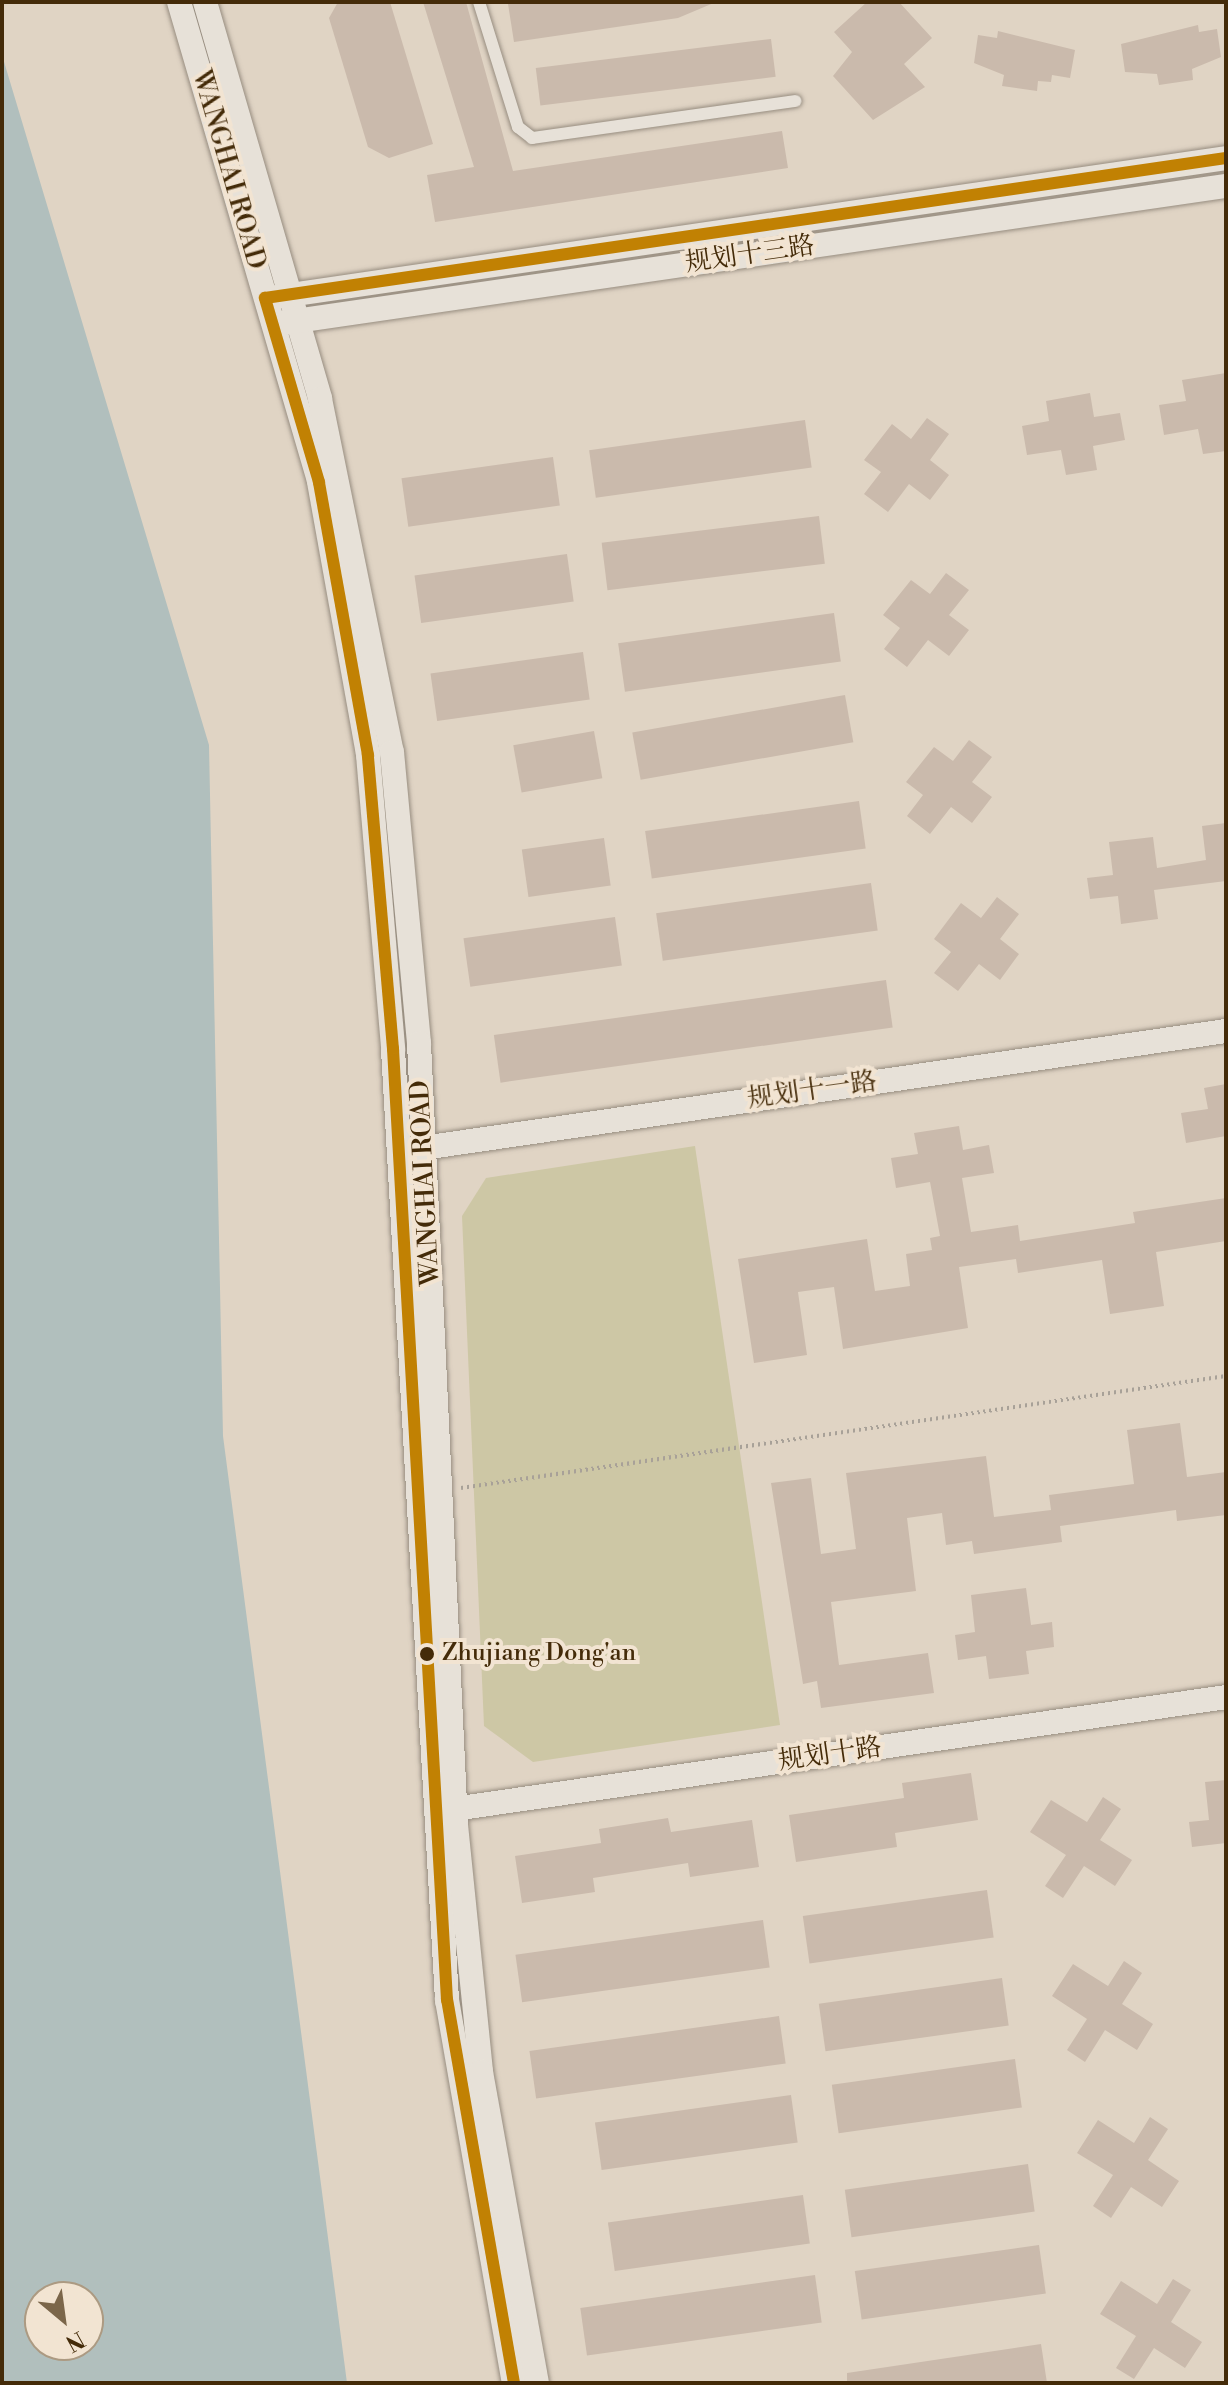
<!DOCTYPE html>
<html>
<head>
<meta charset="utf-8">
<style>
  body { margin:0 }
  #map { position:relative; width:1228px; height:2385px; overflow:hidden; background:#e0d4c4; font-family:"Libre Bodoni","Noto Serif SC",serif }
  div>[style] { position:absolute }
  .green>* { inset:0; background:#cdc7a5 }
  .water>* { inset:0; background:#b1bfbd }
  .building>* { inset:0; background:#cabaac; transform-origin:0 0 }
  .path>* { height:4px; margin-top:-2px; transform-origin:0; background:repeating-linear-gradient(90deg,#a8a198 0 2px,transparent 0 6px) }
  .roads { filter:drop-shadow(0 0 2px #978d80) drop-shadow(0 0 2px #978d80) }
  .lane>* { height:12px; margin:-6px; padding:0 6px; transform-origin:6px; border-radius:6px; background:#e7e1d8 }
  .street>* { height:24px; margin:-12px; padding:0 12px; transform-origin:12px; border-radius:12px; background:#e7e1d8 }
  .bus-1>* { height:12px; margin:-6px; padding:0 6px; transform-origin:6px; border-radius:6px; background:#c18103 }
  .dots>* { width:22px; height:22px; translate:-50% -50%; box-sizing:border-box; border:4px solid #f2e4d2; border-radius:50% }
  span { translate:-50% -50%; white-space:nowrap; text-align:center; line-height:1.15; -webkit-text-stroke:8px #f2e4d2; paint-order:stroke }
  .bus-label { font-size:24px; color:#442b09 }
  .left { translate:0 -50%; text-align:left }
  .street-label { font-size:26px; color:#442b09 }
  .frame { position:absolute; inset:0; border:4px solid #442b09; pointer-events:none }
  .north { position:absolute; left:24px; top:2281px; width:80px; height:80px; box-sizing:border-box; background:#f2e4d2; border:2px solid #ac9a82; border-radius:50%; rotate:151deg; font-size:22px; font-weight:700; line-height:32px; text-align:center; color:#442b09 }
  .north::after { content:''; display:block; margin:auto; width:28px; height:36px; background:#7b664a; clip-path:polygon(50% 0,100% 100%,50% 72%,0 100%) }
</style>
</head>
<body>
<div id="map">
  <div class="green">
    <i style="clip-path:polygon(695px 1146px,780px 1725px,533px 1762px,484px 1726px,462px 1216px,486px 1178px)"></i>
  </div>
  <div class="water">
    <i style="clip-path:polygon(evenodd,2px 55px,209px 745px,223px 1436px,347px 2383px,2px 2383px,2px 55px,40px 2297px,88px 2297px,88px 2345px,40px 2345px,40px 2297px)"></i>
  </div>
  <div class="building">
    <i style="clip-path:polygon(338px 2px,390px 2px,433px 144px,389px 158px,368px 147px,329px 18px)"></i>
    <i style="clip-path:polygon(423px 2px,466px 2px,513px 171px,782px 131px,788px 168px,435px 222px,427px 175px,474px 167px)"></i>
    <i style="clip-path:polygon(716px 2px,678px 18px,514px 42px,508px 4px)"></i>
    <i style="clip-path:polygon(867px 2px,899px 2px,932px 38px,904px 64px,925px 87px,873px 120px,833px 76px,852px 52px,834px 32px)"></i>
    <i style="clip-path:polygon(1198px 25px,1199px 32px,1217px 29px,1221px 57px,1192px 69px,1193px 80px,1159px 85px,1157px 74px,1125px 72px,1121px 44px)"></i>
    <i style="clip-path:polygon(998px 31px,1075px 50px,1070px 78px,1052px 75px,1051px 82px,1038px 81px,1037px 91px,1002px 86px,1004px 75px,974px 63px,978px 35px,997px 38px)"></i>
    <i style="left:771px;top:39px;width:38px;height:237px;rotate:83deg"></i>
    <i style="clip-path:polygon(1226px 373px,1226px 451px,1203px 454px,1198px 429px,1164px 435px,1159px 405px,1186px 401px,1182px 380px)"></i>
    <i style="clip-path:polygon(1090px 393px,1094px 417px,1120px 413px,1125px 440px,1093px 446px,1097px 470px,1066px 475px,1061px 450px,1027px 455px,1022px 426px,1049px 421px,1046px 401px)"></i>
    <i style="clip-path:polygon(927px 418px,949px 434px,930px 460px,949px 475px,930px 500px,909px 484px,888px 512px,864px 494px,881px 472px,864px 460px,892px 424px,911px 439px)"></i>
    <i style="left:805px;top:420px;width:48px;height:218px;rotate:82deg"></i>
    <i style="left:553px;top:457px;width:49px;height:153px;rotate:82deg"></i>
    <i style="left:819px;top:516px;width:48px;height:219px;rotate:83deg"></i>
    <i style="left:567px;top:554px;width:48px;height:154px;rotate:82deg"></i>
    <i style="clip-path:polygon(946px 573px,969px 590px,949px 615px,969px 630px,949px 656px,928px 640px,907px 667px,884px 649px,900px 628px,883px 615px,911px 580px,930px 594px)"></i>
    <i style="left:834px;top:613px;width:49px;height:218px;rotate:82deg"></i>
    <i style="left:583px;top:652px;width:48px;height:154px;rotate:82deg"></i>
    <i style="left:845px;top:695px;width:48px;height:216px;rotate:80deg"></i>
    <i style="left:594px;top:731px;width:48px;height:82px;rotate:80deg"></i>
    <i style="clip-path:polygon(969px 740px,992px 757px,972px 782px,992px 797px,972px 823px,951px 807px,930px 834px,907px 816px,923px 795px,906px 782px,934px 747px,953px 761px)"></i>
    <i style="left:859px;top:801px;width:48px;height:216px;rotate:82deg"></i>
    <i style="clip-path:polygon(1226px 823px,1226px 881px,1154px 890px,1158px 919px,1121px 924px,1118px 896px,1090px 899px,1087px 878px,1113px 875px,1109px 842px,1153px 837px,1157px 868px,1206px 860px,1202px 826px)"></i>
    <i style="left:604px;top:838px;width:48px;height:83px;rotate:82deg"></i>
    <i style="left:871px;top:883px;width:48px;height:217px;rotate:82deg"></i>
    <i style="clip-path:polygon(997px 897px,1019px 914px,1000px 939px,1019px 954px,1000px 980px,979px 964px,958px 991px,934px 973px,951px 952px,934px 939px,961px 903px,981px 918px)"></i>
    <i style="left:615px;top:917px;width:49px;height:153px;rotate:82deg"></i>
    <i style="left:886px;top:980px;width:48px;height:396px;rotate:82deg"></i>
    <i style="clip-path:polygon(1226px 1084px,1226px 1136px,1186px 1143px,1181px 1113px,1208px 1109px,1204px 1088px)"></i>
    <i style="clip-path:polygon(959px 1126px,963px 1150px,989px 1145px,994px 1173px,962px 1178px,971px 1232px,1018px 1225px,1020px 1241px,1135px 1223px,1133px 1212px,1226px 1198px,1226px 1241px,1156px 1252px,1164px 1306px,1110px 1314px,1102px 1260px,1018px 1273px,1016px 1259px,959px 1267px,968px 1328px,843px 1349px,834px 1287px,798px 1292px,807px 1355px,754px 1363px,738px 1259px,867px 1239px,875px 1291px,910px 1286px,906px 1254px,932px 1250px,930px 1238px,940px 1236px,930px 1182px,896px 1188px,891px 1158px,918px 1154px,914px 1133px)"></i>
    <i style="clip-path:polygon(1180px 1423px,1187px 1477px,1226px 1472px,1226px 1515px,1177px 1521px,1176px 1510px,1060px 1526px,1062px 1542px,974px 1554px,972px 1541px,946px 1545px,942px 1513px,907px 1518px,916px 1591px,831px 1602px,839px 1665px,928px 1653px,934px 1693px,821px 1708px,817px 1681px,803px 1684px,771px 1483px,811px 1478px,821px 1554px,856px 1549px,846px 1473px,986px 1456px,994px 1517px,1051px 1510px,1049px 1495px,1134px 1484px,1127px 1430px)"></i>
    <i style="clip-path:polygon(1026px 1588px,1031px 1625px,1052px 1622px,1054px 1647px,1026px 1651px,1029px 1674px,989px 1679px,986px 1656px,958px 1660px,955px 1635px,975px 1632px,971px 1595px)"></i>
    <i style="clip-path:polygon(971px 1773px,978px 1820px,895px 1833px,897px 1847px,796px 1862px,789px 1815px,904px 1798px,902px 1783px)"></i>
    <i style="clip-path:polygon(1226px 1780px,1226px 1843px,1192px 1847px,1189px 1822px,1209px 1820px,1205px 1782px)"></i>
    <i style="clip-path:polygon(1103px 1797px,1121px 1809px,1100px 1840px,1132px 1860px,1115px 1886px,1084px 1866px,1063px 1898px,1045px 1886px,1066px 1855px,1030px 1832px,1051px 1800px,1087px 1822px)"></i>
    <i style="clip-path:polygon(668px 1818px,671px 1832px,752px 1820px,759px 1867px,690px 1877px,688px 1863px,593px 1878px,595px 1892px,522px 1903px,515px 1856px,601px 1843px,599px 1829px)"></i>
    <i style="left:987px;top:1890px;width:48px;height:186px;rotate:82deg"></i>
    <i style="left:763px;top:1920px;width:48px;height:250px;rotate:82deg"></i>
    <i style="clip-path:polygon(1124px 1961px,1142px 1973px,1122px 2004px,1153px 2024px,1137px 2050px,1105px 2030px,1085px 2062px,1067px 2050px,1087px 2019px,1052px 1996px,1073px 1964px,1108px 1986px)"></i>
    <i style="left:1002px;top:1978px;width:48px;height:185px;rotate:82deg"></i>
    <i style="left:779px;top:2016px;width:48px;height:252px;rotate:82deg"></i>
    <i style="left:1015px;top:2059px;width:49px;height:185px;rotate:82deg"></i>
    <i style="left:791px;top:2095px;width:48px;height:198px;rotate:82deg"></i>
    <i style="clip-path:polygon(1150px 2117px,1168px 2129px,1148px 2160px,1179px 2181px,1162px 2207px,1131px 2187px,1111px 2218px,1093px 2206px,1113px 2175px,1077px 2153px,1098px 2120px,1134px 2143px)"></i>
    <i style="left:1028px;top:2164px;width:48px;height:185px;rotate:82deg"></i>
    <i style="left:803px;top:2195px;width:49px;height:197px;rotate:82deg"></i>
    <i style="left:1039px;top:2245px;width:49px;height:186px;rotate:82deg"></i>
    <i style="left:815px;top:2275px;width:48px;height:237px;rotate:82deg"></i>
    <i style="clip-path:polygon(1173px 2279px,1191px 2290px,1171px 2322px,1202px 2342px,1185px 2368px,1154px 2348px,1134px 2379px,1116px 2368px,1136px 2336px,1100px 2314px,1121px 2281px,1157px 2304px)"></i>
    <i style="clip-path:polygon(1041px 2344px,1047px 2383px,847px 2383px,847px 2373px)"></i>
  </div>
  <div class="path">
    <i style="left:461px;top:1488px;width:773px;rotate:-8.33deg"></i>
  </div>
  <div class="roads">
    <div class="lane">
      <i style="left:479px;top:2px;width:131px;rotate:72.7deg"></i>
      <i style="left:518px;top:127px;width:18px;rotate:38deg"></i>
      <i style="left:532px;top:138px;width:266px;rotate:-8deg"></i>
    </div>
    <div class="street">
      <i style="left:179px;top:2px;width:500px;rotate:73.7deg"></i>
      <i style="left:319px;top:482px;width:277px;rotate:79.8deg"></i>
      <i style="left:368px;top:755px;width:295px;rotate:85.1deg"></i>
      <i style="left:393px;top:1049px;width:953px;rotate:86.75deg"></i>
      <i style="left:447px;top:2000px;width:389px;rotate:80.1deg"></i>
      <i style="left:205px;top:2px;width:413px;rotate:73.8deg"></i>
      <i style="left:320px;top:399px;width:360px;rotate:78.5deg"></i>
      <i style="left:392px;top:752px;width:292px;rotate:84.7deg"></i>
      <i style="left:419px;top:1043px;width:783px;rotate:87.29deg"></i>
      <i style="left:456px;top:1825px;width:248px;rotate:84.2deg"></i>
      <i style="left:481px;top:2072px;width:316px;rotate:79.8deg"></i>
      <i style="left:276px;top:297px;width:960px;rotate:-8.32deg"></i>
      <i style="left:282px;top:323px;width:954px;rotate:-8.26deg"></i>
      <i style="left:409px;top:1150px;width:826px;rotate:-8.29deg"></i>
      <i style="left:440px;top:1811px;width:794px;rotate:-8.25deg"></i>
    </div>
  </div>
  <div class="bus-1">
    <i style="left:514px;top:2383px;width:389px;rotate:-99.9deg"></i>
    <i style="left:447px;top:2000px;width:953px;rotate:-93.25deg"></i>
    <i style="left:393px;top:1049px;width:295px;rotate:-94.9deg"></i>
    <i style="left:368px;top:755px;width:277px;rotate:-100.2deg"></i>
    <i style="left:319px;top:482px;width:192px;rotate:-106.4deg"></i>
    <i style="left:265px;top:298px;width:971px;rotate:-8.29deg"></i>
  </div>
  <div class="dots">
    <i style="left:427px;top:1654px;background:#442b09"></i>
  </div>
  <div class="bus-label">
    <span class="left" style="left:442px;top:1654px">Zhujiang Dong'an</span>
  </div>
  <div class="street-label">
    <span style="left:228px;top:170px;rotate:74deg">WANGHAI ROAD</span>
    <span style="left:750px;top:255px;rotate:-8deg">规划十三路</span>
    <span style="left:812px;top:1091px;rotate:-8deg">规划十一路</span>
    <span style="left:426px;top:1183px;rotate:-93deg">WANGHAI ROAD</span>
    <span style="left:830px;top:1755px;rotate:-8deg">规划十路</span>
  </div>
  <div class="frame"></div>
  <div class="north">N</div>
</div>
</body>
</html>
